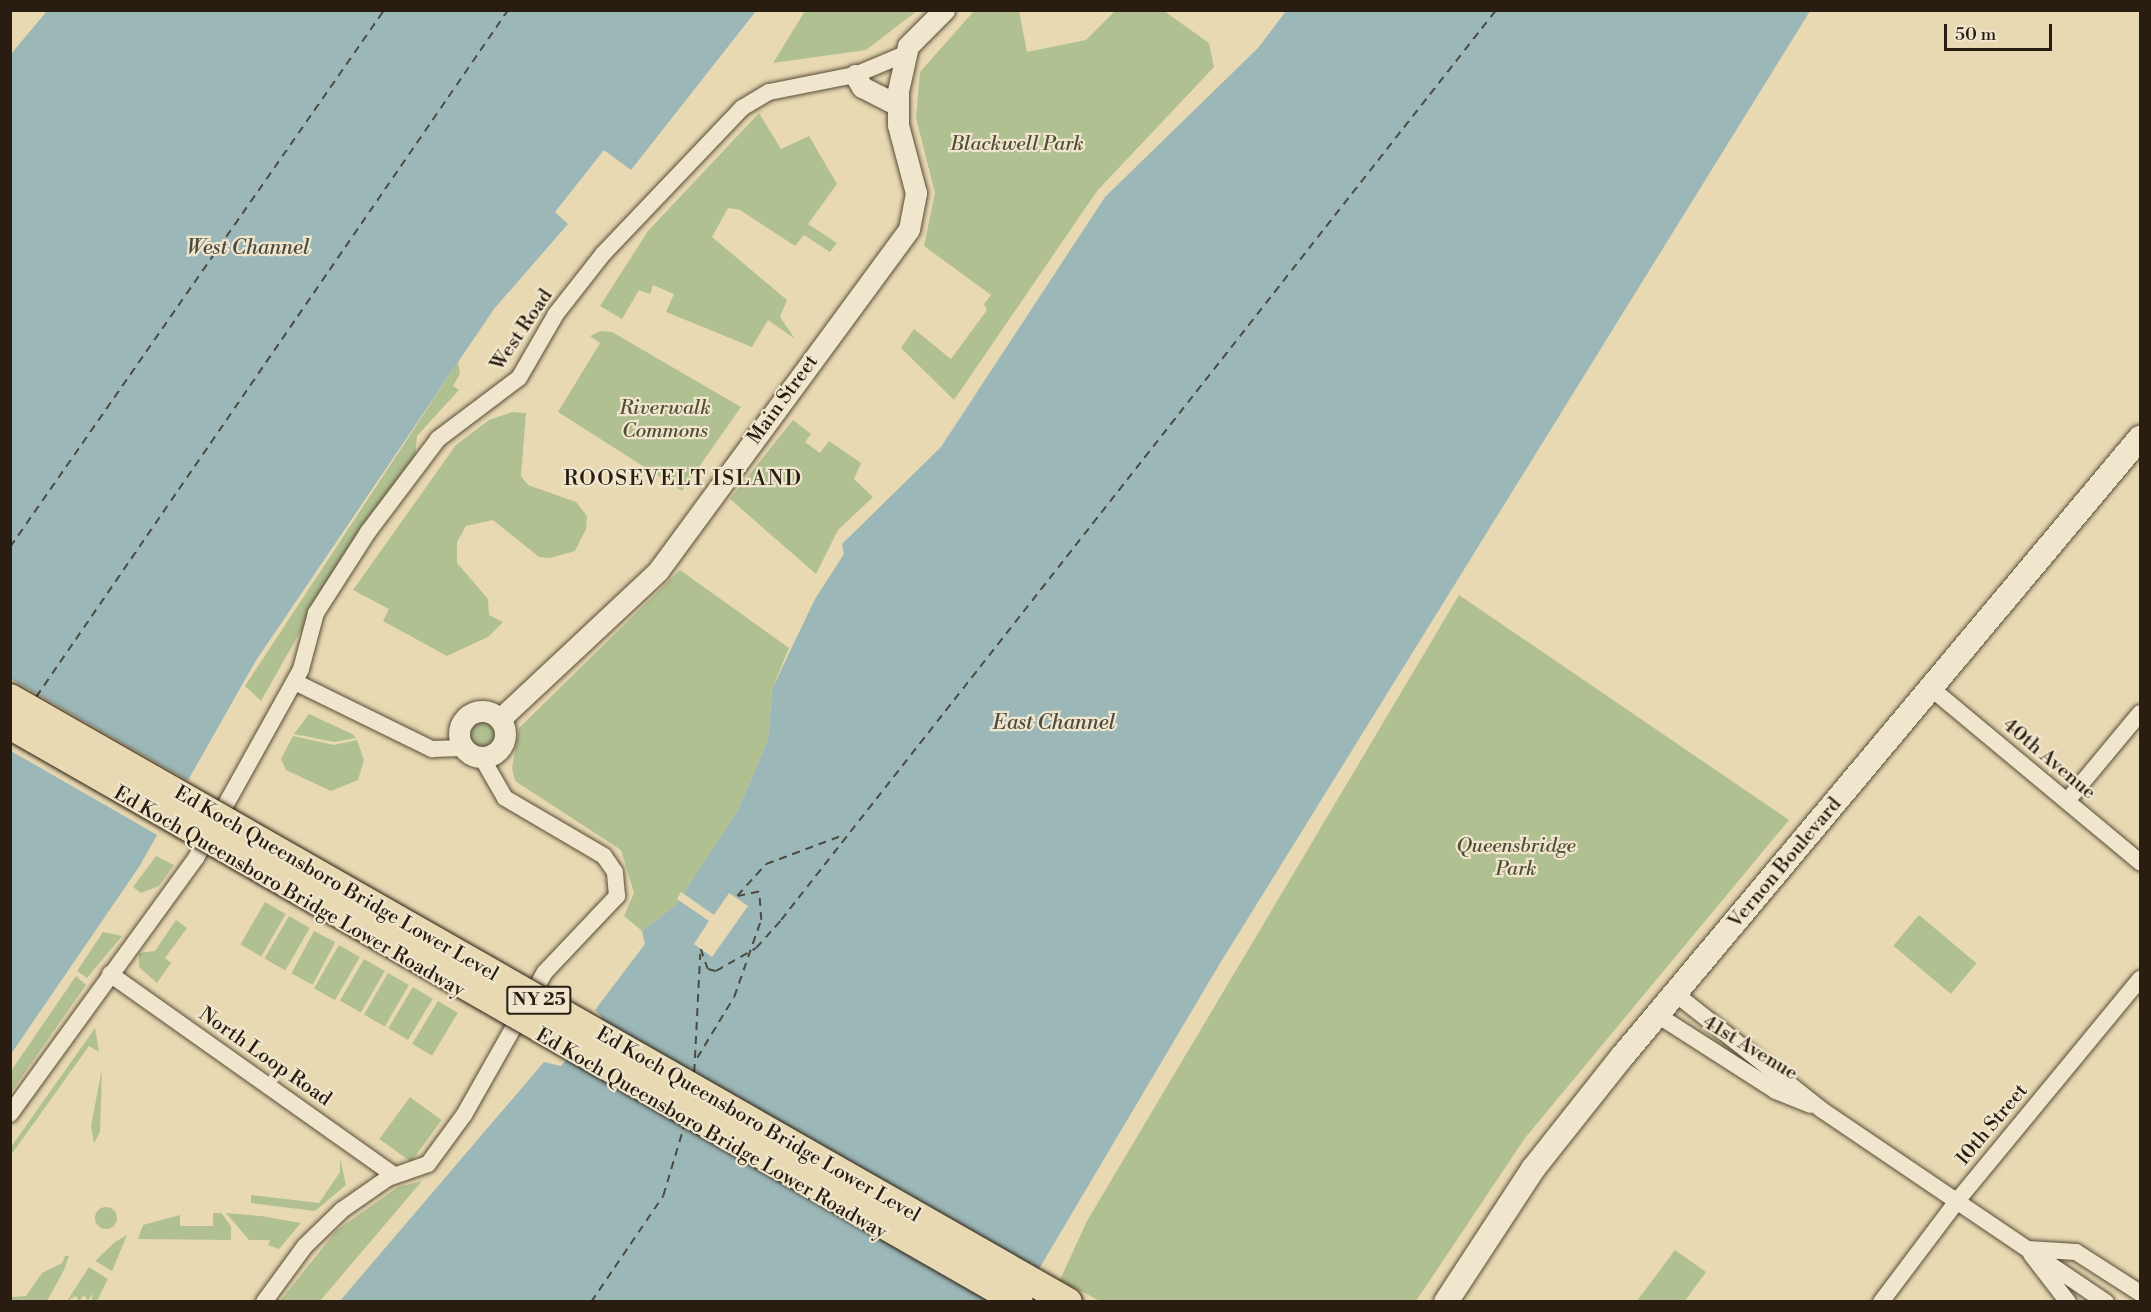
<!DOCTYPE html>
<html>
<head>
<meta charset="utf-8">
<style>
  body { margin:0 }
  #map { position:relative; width:2151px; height:1312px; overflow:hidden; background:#e8d9b2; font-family:"Libre Bodoni",serif }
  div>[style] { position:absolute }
  .green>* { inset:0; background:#b1c090; transform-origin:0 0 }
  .round { border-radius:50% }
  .water>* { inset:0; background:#9cb7b7 }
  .pier>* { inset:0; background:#e8d9b2 }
  .ferry>* { height:1.5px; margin-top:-0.75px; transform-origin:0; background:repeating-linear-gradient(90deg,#4b4b42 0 8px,transparent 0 14px) }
  .roads { filter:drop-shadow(0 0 2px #584c38) drop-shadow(0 0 2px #584c38) }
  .minor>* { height:16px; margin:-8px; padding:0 8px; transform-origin:8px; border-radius:8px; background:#f0e6cd }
  .tertiary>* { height:21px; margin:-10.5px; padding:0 10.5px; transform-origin:10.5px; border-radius:10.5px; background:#f0e6cd }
  .tertiary>.ring { margin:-10.5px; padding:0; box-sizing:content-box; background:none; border:21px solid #f0e6cd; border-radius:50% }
  .secondary>* { height:24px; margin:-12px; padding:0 12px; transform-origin:12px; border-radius:12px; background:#f0e6cd }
  .bridges { filter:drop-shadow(0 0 2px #281d10) drop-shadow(0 0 2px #281d10) }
  .trunk-bridge>* { height:28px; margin:-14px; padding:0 14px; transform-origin:14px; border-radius:14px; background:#e8d9b2 }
  span { translate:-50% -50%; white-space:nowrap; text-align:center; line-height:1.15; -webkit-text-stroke:4.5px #f0e6cd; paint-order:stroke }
  .shield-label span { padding:2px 4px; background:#f0e6cd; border:2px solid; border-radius:4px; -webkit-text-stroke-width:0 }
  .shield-label { font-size:18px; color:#281d10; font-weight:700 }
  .park-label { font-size:20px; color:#514e36; font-style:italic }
  .street-label { font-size:20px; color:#281d10 }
  .water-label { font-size:21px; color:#4b4b42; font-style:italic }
  .neighbourhood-label { font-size:21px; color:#281d10; letter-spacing:1.5px }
  .frame { position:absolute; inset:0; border:12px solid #281d10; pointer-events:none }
  .scale { position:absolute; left:1944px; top:24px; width:108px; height:27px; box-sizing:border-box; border:3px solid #281d10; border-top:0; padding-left:8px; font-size:18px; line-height:21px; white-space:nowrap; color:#281d10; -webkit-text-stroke:4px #f0e6cd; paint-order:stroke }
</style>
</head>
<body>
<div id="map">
  <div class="green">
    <i style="clip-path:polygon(1116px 10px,1164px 11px,1209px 43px,1214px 67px,1097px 191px,954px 400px,901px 348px,914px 329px,951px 359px,987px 310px,984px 304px,991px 295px,924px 246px,935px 193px,916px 118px,920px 72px,974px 11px,1019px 11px,1027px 52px,1086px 40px)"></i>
    <i style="clip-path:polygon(805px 11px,805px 10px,917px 11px,866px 50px,773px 63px)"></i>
    <i style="clip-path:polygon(759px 113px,781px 149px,809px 136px,837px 184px,808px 224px,837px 243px,830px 252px,804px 235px,795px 246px,740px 210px,728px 208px,712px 237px,787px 300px,780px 317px,795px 339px,768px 320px,752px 347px,666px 312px,674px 294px,653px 285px,650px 294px,639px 290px,622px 319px,600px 306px,648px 231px)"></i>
    <i style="clip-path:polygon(601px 331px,612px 332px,741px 407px,682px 491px,558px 412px,600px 343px,590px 336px)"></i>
    <i style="clip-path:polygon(458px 362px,460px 374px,453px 386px,459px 390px,417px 436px,415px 459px,329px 581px,261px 701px,245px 686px)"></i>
    <i style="clip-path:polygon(512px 412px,526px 413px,521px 476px,528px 485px,576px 502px,587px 516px,586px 529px,575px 551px,550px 558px,539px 557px,493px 520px,466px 526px,457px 542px,457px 563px,488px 599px,489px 615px,503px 622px,488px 637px,447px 656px,383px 621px,389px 609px,353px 590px,456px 445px,489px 420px)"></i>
    <i style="clip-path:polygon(793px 420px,811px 434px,805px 442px,820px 453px,829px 441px,861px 463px,854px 479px,873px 497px,838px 530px,816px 574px,730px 499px)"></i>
    <i style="clip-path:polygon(680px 570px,789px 648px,772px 689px,768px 740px,738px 810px,676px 905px,642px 931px,624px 916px,634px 893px,621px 850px,515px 781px,512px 768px,519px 728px)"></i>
    <i style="clip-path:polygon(1459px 595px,1789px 820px,1525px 1138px,1416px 1301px,1100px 1301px,1060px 1280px,1087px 1221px)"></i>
    <i style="clip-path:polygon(309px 714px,352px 734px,356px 738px,334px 742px,294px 734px)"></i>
    <i class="round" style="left:469px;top:721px;width:26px;height:26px"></i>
    <i style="clip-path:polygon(293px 736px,334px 745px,357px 740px,364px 760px,358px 780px,331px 791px,286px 770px,281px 759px)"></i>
    <i style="clip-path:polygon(156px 856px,174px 865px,159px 886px,141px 893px,133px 887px)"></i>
    <i style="left:265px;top:902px;width:24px;height:49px;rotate:30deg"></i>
    <i style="left:1919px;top:915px;width:75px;height:40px;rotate:40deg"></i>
    <i style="left:289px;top:916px;width:24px;height:49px;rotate:30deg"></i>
    <i style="clip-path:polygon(176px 920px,187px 928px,165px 958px,171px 963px,157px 983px,139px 967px,139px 953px,155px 951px)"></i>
    <i style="left:314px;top:931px;width:24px;height:48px;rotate:28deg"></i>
    <i style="clip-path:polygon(103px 932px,122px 936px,87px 978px,77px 971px)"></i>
    <i style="left:339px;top:945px;width:24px;height:50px;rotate:30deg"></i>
    <i style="left:364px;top:959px;width:24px;height:48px;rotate:30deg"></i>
    <i style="left:388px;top:973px;width:24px;height:48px;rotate:30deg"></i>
    <i style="clip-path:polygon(76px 976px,86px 985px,11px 1092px,11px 1071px)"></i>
    <i style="left:413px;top:987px;width:23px;height:48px;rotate:31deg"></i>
    <i style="left:438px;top:1001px;width:23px;height:50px;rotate:31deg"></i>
    <i style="clip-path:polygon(95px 1028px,99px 1052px,89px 1046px,11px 1155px,11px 1147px)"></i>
    <i style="clip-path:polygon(102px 1069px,100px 1132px,94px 1143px,91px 1126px)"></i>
    <i style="left:410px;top:1097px;width:39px;height:52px;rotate:36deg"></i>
    <i style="clip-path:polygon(340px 1158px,346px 1185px,315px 1211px,251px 1203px,251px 1195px,319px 1203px,340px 1172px)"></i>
    <i style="clip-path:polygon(422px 1181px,320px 1301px,280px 1301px,337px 1230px,398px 1187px)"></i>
    <i class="round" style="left:95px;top:1207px;width:22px;height:22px"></i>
    <i style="clip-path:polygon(213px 1213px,221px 1213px,231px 1226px,231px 1240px,138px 1239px,143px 1225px,180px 1215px,180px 1226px,213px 1226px)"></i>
    <i style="clip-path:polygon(226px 1213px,261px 1216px,301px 1223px,279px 1249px,268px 1245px,270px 1240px,249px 1240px)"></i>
    <i style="clip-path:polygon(127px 1235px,112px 1271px,95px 1261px,115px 1242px)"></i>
    <i style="clip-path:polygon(1675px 1250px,1706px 1272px,1685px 1301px,1637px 1301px)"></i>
    <i style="clip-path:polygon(65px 1256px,69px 1256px,64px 1270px,47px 1301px,11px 1301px,11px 1297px,26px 1296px,42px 1273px,62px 1263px)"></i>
    <i style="clip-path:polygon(89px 1267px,108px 1279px,97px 1301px,92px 1301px,92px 1294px,88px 1301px,84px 1295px,79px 1301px,76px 1296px,67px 1301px)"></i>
  </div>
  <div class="water">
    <i style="clip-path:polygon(47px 11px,756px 11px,631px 170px,604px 150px,555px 212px,568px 224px,494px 309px,255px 662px,139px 867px,11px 1054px,11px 54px)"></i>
    <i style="clip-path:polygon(1286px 11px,1810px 11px,1219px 965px,1020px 1301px,339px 1302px,544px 1062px,561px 1066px,602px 1017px,595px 1010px,645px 944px,642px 931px,676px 905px,738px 810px,768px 740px,772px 689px,815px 599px,844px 554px,842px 544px,941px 447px,1105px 197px,1258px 48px)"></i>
  </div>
  <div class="pier">
    <i style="clip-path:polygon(11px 679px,189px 781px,196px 773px,155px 846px,159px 836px,11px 751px)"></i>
    <i style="clip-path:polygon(681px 892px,714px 915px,729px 893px,748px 906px,712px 957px,694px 944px,709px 921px,677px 899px)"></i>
  </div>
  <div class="ferry">
    <i style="left:10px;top:547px;width:654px;rotate:-55.14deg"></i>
    <i style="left:36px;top:697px;width:834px;rotate:-55.51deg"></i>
    <i style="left:737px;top:896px;width:43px;rotate:-47.8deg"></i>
    <i style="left:766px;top:864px;width:80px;rotate:-20.5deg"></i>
    <i style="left:701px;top:949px;width:21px;rotate:71deg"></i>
    <i style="left:708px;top:969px;width:8px;rotate:14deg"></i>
    <i style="left:716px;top:971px;width:46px;rotate:-29.9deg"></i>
    <i style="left:756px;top:948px;width:38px;rotate:-48deg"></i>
    <i style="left:781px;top:920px;width:1157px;rotate:-51.84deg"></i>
    <i style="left:697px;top:1058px;width:71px;rotate:-58.8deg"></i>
    <i style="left:734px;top:997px;width:82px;rotate:-70.7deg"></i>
    <i style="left:761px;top:920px;width:28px;rotate:-94deg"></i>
    <i style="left:759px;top:892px;width:24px;rotate:168deg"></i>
    <i style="left:694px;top:1072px;width:118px;rotate:-87.1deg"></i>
    <i style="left:591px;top:1302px;width:128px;rotate:-55.8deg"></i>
    <i style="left:663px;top:1196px;width:73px;rotate:-73.3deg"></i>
  </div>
  <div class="roads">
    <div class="minor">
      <i style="left:295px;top:682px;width:153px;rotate:26.1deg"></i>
      <i style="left:432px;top:749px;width:31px;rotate:-2deg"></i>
      <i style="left:1932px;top:689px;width:271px;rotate:39.8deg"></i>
      <i style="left:2067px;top:801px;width:114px;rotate:-50.3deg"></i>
      <i style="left:110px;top:974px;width:348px;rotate:35.3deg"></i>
      <i style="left:1677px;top:995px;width:185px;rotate:38.4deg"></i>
      <i style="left:1822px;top:1110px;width:343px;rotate:34.1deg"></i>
      <i style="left:1659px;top:1016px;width:139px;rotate:32.7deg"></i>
      <i style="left:1776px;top:1091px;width:37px;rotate:22deg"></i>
      <i style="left:10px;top:1114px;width:316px;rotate:-54deg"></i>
      <i style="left:196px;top:858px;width:216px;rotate:-60.9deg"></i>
      <i style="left:301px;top:669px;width:58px;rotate:-75deg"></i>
      <i style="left:316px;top:613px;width:96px;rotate:-57.3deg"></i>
      <i style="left:368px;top:532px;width:116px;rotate:-53deg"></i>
      <i style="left:438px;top:439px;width:101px;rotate:-37deg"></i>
      <i style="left:519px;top:378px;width:74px;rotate:-60deg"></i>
      <i style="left:556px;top:314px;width:76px;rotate:-51.9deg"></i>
      <i style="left:603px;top:254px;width:202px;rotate:-46.4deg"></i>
      <i style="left:742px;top:108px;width:31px;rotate:-31deg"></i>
      <i style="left:769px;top:92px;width:88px;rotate:-11.2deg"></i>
      <i style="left:855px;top:75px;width:54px;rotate:-22.8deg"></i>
      <i style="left:2028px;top:1249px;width:48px;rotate:3.6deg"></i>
      <i style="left:2076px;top:1252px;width:76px;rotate:32.6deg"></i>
      <i style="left:2031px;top:1254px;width:61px;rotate:52.4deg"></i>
      <i style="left:264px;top:1302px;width:69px;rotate:-53.8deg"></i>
      <i style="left:305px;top:1246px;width:52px;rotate:-44.2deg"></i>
      <i style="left:342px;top:1210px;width:56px;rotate:-34.8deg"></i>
      <i style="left:388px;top:1178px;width:42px;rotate:-19.3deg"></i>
      <i style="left:428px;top:1164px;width:61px;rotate:-53.7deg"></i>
      <i style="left:464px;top:1115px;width:164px;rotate:-60.5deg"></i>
      <i style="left:545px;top:972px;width:105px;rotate:-46.5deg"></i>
      <i style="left:617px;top:896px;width:24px;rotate:-95deg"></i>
      <i style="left:615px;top:872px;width:19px;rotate:-125deg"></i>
      <i style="left:604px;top:856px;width:115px;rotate:-149.6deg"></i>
      <i style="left:505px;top:798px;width:46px;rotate:-119.9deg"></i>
      <i style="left:1881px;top:1302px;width:126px;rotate:-53deg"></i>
      <i style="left:1957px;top:1201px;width:288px;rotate:-50.5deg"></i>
    </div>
    <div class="tertiary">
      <i style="left:855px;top:75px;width:14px;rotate:60deg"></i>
      <i style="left:862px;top:87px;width:39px;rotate:27deg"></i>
      <i class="ring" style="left:459px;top:711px;width:25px;height:25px"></i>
      <i style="left:500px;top:719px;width:216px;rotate:-43.1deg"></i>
      <i style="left:658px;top:571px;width:424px;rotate:-53.7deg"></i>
      <i style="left:909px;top:229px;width:37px;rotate:-79deg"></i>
      <i style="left:916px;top:193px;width:70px;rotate:-104.8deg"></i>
      <i style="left:898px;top:125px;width:34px;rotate:-90deg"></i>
      <i style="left:898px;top:91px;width:46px;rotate:-77.5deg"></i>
      <i style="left:908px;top:46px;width:51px;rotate:-45deg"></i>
    </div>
    <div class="secondary">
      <i style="left:1446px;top:1302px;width:159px;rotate:-56.8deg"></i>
      <i style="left:1533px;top:1169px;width:142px;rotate:-51.6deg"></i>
      <i style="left:1621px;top:1058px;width:809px;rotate:-50.07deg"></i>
    </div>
  </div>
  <div class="bridges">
    <div class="trunk-bridge">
      <i style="left:10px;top:698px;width:1218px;rotate:29.72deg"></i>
      <i style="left:10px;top:725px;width:1162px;rotate:29.76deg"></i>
    </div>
  </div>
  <div class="shield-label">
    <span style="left:539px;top:1000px">NY 25</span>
  </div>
  <div class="park-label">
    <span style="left:1017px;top:144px">Blackwell Park</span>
    <span style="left:665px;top:420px">Riverwalk<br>Commons</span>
    <span style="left:1516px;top:858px">Queensbridge<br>Park</span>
  </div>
  <div class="street-label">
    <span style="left:522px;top:330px;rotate:-56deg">West Road</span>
    <span style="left:783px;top:400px;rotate:-54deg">Main Street</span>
    <span style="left:2049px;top:759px;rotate:40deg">40th Avenue</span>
    <span style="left:1785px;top:863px;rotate:-50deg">Vernon Boulevard</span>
    <span style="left:336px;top:884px;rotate:30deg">Ed Koch Queensboro Bridge Lower Level</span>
    <span style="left:289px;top:892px;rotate:30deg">Ed Koch Queensboro Bridge Lower Roadway</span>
    <span style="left:1750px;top:1048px;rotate:31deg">41st Avenue</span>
    <span style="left:265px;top:1057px;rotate:35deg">North Loop Road</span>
    <span style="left:758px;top:1125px;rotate:30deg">Ed Koch Queensboro Bridge Lower Level</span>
    <span style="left:1992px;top:1125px;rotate:-50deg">10th Street</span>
    <span style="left:711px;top:1134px;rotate:30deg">Ed Koch Queensboro Bridge Lower Roadway</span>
  </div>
  <div class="water-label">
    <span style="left:248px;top:248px">West Channel</span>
    <span style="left:1054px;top:723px">East Channel</span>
  </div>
  <div class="neighbourhood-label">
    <span style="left:683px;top:479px">ROOSEVELT ISLAND</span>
  </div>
  <div class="frame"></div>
  <div class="scale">50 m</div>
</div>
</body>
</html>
